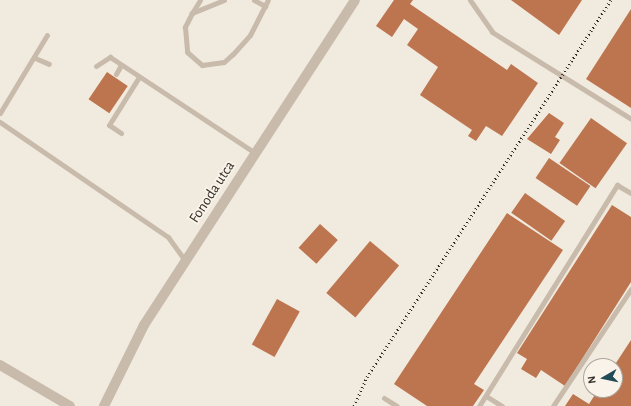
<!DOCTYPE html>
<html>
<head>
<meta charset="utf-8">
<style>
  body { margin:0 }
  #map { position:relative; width:631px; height:406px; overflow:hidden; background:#f1eade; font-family:"Alegreya Sans",sans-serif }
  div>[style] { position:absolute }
  .building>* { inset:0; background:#bd7550; transform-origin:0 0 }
  .lane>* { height:5px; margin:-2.5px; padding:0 2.5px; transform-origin:2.5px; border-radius:2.5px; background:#c8bbab }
  .street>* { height:10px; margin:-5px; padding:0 5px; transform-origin:5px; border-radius:5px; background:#c8bbab }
  .rail>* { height:3px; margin-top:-1.5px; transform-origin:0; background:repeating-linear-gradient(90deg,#362f29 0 1px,transparent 0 4px) }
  span { translate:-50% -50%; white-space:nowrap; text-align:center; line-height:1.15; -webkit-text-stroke:3.5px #f9f3ea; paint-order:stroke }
  .street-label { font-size:15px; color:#362f29 }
  .north { position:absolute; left:583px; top:358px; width:40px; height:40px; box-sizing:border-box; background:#f9f3ea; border:1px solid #aba59d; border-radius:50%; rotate:261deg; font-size:11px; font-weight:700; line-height:16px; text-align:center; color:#362f29 }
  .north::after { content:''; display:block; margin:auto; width:14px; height:18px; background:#224c55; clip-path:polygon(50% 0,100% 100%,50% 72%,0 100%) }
</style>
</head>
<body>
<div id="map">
  <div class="building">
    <i style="clip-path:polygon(394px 0,413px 0,410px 4px,507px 70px,511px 64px,538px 83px,502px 136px,486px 126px,476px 141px,468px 136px,472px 130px,420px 95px,438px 67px,407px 45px,418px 29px,404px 19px,392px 37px,376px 26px)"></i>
    <i style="clip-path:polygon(511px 0,582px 0,559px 35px)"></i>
    <i style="clip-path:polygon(631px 9px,631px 108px,586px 79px)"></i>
    <i style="left:107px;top:72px;width:25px;height:33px;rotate:34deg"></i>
    <i style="clip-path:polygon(549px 113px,564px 123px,555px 137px,560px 140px,551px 154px,527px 139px)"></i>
    <i style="left:591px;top:118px;width:44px;height:55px;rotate:35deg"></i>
    <i style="left:549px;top:158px;width:50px;height:24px;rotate:34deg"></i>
    <i style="left:525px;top:193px;width:49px;height:24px;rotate:35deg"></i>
    <i style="clip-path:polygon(612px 205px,631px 217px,631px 282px,565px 386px,541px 370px,536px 378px,521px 369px,527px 359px,517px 353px)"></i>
    <i style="clip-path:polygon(507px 213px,563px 250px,474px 384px,484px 390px,473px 406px,427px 406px,394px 384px)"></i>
    <i style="left:320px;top:224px;width:24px;height:32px;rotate:42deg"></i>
    <i style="left:370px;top:241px;width:38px;height:68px;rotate:40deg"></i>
    <i style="left:277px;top:299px;width:26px;height:52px;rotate:29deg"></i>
    <i style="clip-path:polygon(631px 340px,631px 406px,565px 406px,573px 394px,589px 404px,598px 390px,615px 390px,614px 366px)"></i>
  </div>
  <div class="lane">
    <i style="left:224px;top:0;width:35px;rotate:158deg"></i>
    <i style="left:192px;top:13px;width:16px;rotate:117deg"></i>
    <i style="left:185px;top:27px;width:25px;rotate:85deg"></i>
    <i style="left:187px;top:52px;width:20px;rotate:41deg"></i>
    <i style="left:202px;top:65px;width:22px;rotate:-8deg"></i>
    <i style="left:224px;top:62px;width:12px;rotate:-42deg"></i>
    <i style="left:233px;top:54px;width:25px;rotate:-48deg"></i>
    <i style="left:250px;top:35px;width:39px;rotate:-63deg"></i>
    <i style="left:254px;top:0;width:13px;rotate:29deg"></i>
    <i style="left:470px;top:0;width:39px;rotate:55deg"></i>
    <i style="left:492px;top:32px;width:164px;rotate:32deg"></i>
    <i style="left:192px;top:13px;width:15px;rotate:-58deg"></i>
    <i style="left:35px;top:58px;width:15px;rotate:23deg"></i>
    <i style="left:96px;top:66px;width:17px;rotate:-33deg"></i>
    <i style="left:110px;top:57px;width:174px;rotate:33.5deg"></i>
    <i style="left:116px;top:74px;width:10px;rotate:-61deg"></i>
    <i style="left:0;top:113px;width:91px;rotate:-58.9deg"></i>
    <i style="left:0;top:122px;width:204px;rotate:34.4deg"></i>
    <i style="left:168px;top:237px;width:29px;rotate:54deg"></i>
    <i style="left:121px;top:133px;width:14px;rotate:-146deg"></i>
    <i style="left:109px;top:125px;width:57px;rotate:-58deg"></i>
    <i style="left:486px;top:396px;width:19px;rotate:32deg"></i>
    <i style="left:384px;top:398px;width:15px;rotate:32deg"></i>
    <i style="left:479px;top:406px;width:261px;rotate:-58deg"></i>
    <i style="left:617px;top:185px;width:16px;rotate:30deg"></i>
    <i style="left:553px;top:406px;width:141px;rotate:-56.3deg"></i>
  </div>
  <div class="street">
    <i style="left:0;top:365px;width:81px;rotate:30.4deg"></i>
    <i style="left:104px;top:406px;width:90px;rotate:-63.7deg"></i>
    <i style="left:144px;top:325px;width:387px;rotate:-57deg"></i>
  </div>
  <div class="rail">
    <i style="left:354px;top:406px;width:32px;rotate:-66deg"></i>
    <i style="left:367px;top:377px;width:449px;rotate:-57.1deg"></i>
  </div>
  <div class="street-label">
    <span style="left:212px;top:192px;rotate:-57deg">Fonoda utca</span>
  </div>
  <div class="north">N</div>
</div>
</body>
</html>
